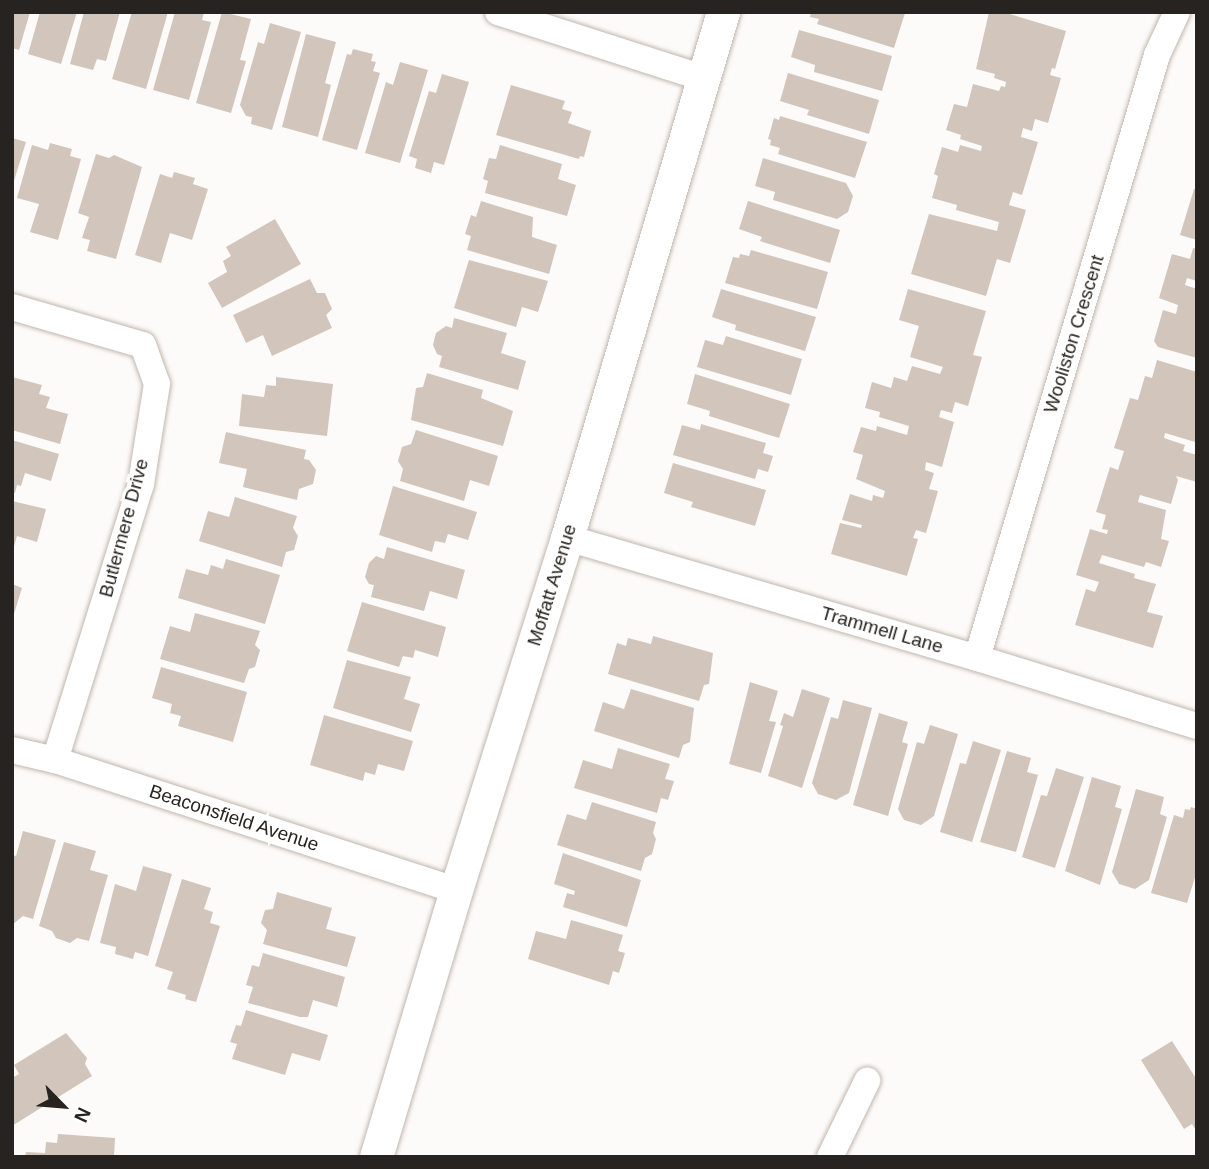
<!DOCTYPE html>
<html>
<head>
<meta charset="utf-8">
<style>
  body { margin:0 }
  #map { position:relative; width:1209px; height:1169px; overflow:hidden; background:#fdfbf9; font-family:Helvetica,sans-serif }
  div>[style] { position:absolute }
  .building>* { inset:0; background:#d1c5bc }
  .roads { filter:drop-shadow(0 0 2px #c2b6ad) drop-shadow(0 0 2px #c2b6ad) }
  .minor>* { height:26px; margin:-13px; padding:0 13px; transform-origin:13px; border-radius:13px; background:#fff }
  .tertiary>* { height:33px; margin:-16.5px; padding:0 16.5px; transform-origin:16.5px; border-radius:16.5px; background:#fff }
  span { translate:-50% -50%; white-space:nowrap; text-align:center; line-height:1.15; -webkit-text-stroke:7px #fff; paint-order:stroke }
  .street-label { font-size:19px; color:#272320 }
  .frame { position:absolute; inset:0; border:14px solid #272320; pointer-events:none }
  .north { position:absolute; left:28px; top:1071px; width:70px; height:70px; -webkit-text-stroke:5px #fff; paint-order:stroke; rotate:115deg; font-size:19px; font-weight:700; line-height:28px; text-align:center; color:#272320 }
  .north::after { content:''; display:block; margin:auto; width:24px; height:32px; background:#272320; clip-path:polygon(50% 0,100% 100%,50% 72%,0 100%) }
</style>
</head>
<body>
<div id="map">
  <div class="building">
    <i style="clip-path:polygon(12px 12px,30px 12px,19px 50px,12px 48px)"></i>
    <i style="clip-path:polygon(40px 12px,77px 12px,61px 64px,28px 54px)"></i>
    <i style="clip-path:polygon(84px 12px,120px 12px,106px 61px,97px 59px,93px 70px,70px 64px)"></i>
    <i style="clip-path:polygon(132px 12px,168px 12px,146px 89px,112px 79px)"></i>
    <i style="clip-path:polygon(175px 12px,204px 12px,202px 20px,211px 22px,189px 100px,153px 90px)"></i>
    <i style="clip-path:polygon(222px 12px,251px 19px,240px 60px,246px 61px,231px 113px,196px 103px)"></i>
    <i style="clip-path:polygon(811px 12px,904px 12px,905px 13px,894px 48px,817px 24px,819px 19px,810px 17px)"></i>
    <i style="clip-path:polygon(989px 12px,1003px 12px,1066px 31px,1055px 69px,1052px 68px,1050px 75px,1061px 78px,1048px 123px,1035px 119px,1032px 131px,1023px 128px,1021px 137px,1038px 142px,1022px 195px,1013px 192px,1009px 205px,1026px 210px,1010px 263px,997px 259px,986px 296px,911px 274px,929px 214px,997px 231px,999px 222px,956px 210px,957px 205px,932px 198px,938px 176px,934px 174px,942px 147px,958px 152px,960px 145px,981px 151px,982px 146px,960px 139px,961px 135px,946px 130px,954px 104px,967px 107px,973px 84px,999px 91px,1001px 86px,1005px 87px,1006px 82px,994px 78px,995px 74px,976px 69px)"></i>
    <i style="clip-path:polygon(270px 23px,301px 32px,272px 130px,251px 124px,252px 117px,246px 116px,240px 105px,258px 42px,264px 44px)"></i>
    <i style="clip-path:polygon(799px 30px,892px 56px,882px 91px,814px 72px,815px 65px,791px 57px)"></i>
    <i style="clip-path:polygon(306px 34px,336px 42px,325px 83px,331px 85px,318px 137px,282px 127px)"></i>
    <i style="clip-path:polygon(353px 49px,373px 54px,371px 61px,376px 62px,373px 71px,380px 73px,357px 150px,322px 140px,347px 54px,351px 55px)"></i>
    <i style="clip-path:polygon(400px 62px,428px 70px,400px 163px,365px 153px,386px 82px,393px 85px)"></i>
    <i style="clip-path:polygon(788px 73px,879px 100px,869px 134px,807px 115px,809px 110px,780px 101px)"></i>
    <i style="clip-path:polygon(442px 74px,469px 82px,444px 165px,434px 162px,431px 173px,415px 168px,417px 159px,409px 156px,429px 91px,436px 93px)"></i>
    <i style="clip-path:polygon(511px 85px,565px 101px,562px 109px,572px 112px,568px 123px,591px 131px,584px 157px,580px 156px,579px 159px,496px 135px)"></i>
    <i style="clip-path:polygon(780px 116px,867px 142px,855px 178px,778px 154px,780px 148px,770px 145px,771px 140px,768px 139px,774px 118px,779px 120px)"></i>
    <i style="clip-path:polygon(12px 138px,26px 142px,13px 184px,12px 184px)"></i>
    <i style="clip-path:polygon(50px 143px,72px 149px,70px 156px,81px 159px,58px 240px,30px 232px,39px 204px,17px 198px,32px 145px,48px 150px)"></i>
    <i style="clip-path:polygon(500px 145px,562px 164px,558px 179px,576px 185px,567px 216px,485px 193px,488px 181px,483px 179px,489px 158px,496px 159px)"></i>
    <i style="clip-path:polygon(96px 154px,109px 158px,114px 155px,142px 167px,116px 259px,87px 251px,90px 240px,82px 238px,89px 217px,78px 213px)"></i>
    <i style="clip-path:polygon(763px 158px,846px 183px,853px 196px,848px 212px,837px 219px,773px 200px,775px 192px,755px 186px)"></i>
    <i style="clip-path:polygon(174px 172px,195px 178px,193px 184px,208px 189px,192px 240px,170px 233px,161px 263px,135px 255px,160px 174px,172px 178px)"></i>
    <i style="clip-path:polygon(1194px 189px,1197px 189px,1197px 240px,1180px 235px)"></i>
    <i style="clip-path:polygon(481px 201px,533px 217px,532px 237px,557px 245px,549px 274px,467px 250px,471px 236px,465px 234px,471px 215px,476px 217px)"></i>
    <i style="clip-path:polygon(748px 201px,840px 230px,830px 263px,760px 241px,762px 237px,739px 229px)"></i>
    <i style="clip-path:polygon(275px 219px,301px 264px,222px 308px,208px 283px,227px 272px,223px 261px,231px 256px,226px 247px)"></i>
    <i style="clip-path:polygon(1193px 248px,1197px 249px,1197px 281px,1187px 278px,1185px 285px,1197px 289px,1197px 358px,1158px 347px,1154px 341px,1163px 310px,1176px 314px,1178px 305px,1159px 298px,1172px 254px,1190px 259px)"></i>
    <i style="clip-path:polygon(751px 250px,828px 272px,817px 309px,725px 283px,733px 257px,739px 258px,740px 254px,749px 256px)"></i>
    <i style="clip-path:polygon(469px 260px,548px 281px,538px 312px,522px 307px,516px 327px,454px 308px)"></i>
    <i style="clip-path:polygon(310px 279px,317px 293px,325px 293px,332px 309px,326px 315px,332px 328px,272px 356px,263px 335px,246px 343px,233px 315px)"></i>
    <i style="clip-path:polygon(721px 289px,816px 317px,805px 351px,735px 330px,736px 325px,712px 317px)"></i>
    <i style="clip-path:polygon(908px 289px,986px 311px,973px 355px,982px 357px,968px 406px,955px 402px,952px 413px,941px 410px,939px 417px,954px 422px,942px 467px,926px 462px,925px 470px,934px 473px,929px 489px,938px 491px,926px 533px,916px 530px,913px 538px,918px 539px,907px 576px,831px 554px,840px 523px,861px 528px,862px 525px,842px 520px,850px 494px,872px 501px,873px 495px,883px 498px,885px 491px,856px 479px,863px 455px,853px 452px,861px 427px,876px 431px,877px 426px,907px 435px,909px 426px,879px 417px,880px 412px,865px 408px,872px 382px,891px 388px,894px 377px,907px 381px,912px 366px,940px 374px,943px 367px,910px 357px,919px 326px,899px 320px)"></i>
    <i style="clip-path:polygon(454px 318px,507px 333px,501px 353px,526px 361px,518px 390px,439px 367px,442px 356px,437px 354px,433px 345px,436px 333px,446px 326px,452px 328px)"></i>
    <i style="clip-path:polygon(726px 336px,802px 359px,791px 395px,697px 367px,705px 340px,723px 345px)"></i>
    <i style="clip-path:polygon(1157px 360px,1197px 372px,1195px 442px,1165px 433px,1164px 438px,1185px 445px,1183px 451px,1197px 455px,1197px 482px,1176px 476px,1178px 480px,1171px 504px,1140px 495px,1138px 502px,1166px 510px,1161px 539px,1169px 541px,1161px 567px,1146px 562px,1144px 567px,1102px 555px,1099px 563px,1135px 574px,1134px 578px,1156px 584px,1147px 612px,1163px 616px,1153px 648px,1075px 625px,1086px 589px,1095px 592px,1099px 582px,1076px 575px,1090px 529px,1107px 534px,1108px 530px,1102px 529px,1106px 515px,1096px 512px,1110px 467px,1118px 470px,1124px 451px,1114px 448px,1130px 398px,1138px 400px,1145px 376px,1152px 378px)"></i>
    <i style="clip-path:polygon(427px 373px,483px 390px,481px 398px,513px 411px,503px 446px,411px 420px,416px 388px,423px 387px)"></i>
    <i style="clip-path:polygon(695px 374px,790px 404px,779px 438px,709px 416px,710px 411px,687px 404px)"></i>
    <i style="clip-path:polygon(12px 377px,42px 385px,39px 394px,50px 397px,46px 408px,68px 414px,60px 444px,12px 430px)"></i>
    <i style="clip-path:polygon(276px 377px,333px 384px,327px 436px,239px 426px,242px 394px,264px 397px,266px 385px,276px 386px)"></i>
    <i style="clip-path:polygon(701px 424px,766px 443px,763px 453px,773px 456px,768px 472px,758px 469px,755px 479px,673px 455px,682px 425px,700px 430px)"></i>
    <i style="clip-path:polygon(416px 430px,498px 456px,489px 486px,470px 480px,464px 501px,400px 481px,403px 469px,398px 461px,402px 447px,411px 444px)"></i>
    <i style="clip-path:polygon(226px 432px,306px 450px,304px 459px,309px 460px,316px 470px,313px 484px,299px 489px,297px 500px,243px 487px,247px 469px,219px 463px)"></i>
    <i style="clip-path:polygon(12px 440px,59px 454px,51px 481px,25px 473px,21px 486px,17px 485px,15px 493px,12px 492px)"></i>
    <i style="clip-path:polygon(673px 463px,766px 490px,755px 526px,691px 507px,693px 502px,664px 493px)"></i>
    <i style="clip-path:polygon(393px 486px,477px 512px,468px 540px,448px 534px,445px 543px,435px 541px,432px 552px,379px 535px)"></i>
    <i style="clip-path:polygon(235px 497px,297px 516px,293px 528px,298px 536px,294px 550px,286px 552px,282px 567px,199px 541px,208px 511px,229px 517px)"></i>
    <i style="clip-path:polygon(12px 501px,46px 509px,37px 542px,17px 536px,13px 550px)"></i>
    <i style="clip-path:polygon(387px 547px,465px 570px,457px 599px,430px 591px,424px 611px,371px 597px,374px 585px,369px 584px,365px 577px,369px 563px,376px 556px,384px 559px)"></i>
    <i style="clip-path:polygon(226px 559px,280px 575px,265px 624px,178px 598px,186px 569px,208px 575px,211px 565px,223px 569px)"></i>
    <i style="clip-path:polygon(12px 584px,22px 588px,13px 617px,12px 617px)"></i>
    <i style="clip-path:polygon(362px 602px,446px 627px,438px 657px,415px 650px,413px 658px,403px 656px,399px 667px,347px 651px)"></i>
    <i style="clip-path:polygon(195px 613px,260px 631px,255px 645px,260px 650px,255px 667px,249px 669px,244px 683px,160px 659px,170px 626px,190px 632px)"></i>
    <i style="clip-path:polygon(653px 636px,713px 653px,709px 684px,704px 685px,699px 701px,608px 674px,617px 643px,626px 646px,628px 638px,651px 644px)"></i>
    <i style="clip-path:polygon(347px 660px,411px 677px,404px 699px,420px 704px,411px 732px,333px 708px)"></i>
    <i style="clip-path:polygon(161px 667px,247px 692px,233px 742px,178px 726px,181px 716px,170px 713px,172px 704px,152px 698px)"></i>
    <i style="clip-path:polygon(750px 682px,778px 691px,769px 721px,776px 722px,761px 773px,729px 764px)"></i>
    <i style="clip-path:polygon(631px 689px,694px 708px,690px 742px,683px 745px,679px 758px,594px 731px,603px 702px,624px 709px)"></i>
    <i style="clip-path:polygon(802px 689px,830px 698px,802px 788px,768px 776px,783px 726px,780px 725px,784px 713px,793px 717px)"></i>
    <i style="clip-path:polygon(843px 700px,872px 708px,849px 793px,836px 800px,818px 794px,812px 783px,831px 717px,838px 719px)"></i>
    <i style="clip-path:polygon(879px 713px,908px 722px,902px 742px,908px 744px,888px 816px,853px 805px)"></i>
    <i style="clip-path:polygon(324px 715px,413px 741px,404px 771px,378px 764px,375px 775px,365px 772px,363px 781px,310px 765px)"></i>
    <i style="clip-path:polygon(930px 725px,958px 734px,934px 816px,921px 825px,904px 820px,898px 809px,917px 742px,924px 744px)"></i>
    <i style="clip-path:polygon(973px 741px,1001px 750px,972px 842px,940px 832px,960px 763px,966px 764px)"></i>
    <i style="clip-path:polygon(618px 748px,670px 764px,665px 779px,674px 781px,668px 800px,661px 798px,657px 813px,574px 788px,583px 760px,612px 769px)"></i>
    <i style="clip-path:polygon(1007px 751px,1031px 758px,1027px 772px,1038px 775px,1016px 852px,980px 842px)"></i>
    <i style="clip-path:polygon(1056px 768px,1084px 777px,1055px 868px,1022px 857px,1041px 795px,1047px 796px)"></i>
    <i style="clip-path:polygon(1092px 777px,1121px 786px,1115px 807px,1122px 809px,1100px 885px,1065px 871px)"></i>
    <i style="clip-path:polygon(1136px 789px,1164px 797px,1160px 814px,1167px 817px,1149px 880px,1135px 889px,1119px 884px,1112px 872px)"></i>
    <i style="clip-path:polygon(592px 802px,656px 822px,653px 833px,656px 839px,652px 854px,645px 858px,641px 871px,557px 845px,567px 814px,586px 820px)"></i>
    <i style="clip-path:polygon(1191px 807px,1197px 809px,1197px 871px,1187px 903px,1151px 893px,1174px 815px,1183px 818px,1185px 809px,1190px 810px)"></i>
    <i style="clip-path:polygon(23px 831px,56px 840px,33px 919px,23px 916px,12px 925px,12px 855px,16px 856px)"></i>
    <i style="clip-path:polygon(64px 842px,96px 851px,90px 870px,108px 875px,89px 941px,77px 938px,70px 943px,56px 938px,52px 931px,39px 926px)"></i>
    <i style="clip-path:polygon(563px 853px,641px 880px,627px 927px,563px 907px,567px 893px,574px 895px,575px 891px,554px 884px)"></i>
    <i style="clip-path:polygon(143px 866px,172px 874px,148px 956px,135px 952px,133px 959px,115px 954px,116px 947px,100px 943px,115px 884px,136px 891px)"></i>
    <i style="clip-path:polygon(182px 879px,211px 888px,204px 909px,213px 912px,210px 923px,220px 926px,196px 1002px,185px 999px,186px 995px,167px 989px,173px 972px,155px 966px)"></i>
    <i style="clip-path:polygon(277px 892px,332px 908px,326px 929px,356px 937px,347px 967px,263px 944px,267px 930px,261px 923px,265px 910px,273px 909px)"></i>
    <i style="clip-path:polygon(571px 920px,623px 935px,618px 951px,625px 953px,619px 973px,613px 971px,609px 985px,528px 959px,536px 931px,566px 939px)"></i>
    <i style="clip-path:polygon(263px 953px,345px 977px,337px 1007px,313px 1000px,308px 1017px,300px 1017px,248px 1003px,253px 987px,246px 985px,252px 965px,259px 967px)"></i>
    <i style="clip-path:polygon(246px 1010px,328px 1035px,320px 1061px,292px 1053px,285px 1075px,232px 1059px,237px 1044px,230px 1042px,236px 1025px,241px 1026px)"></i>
    <i style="clip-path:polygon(66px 1033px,87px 1058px,85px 1064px,92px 1076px,12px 1126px,12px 1078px,19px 1074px,14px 1065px)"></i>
    <i style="clip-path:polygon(1172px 1041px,1197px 1080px,1197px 1132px,1192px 1124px,1184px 1129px,1141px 1060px)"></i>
    <i style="clip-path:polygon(58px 1134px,115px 1138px,114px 1157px,25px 1157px,26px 1152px,45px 1153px,46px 1142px,57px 1143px)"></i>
  </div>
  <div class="roads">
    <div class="minor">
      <i style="left:498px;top:12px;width:216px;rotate:17.8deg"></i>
      <i style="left:12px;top:307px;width:136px;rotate:16.2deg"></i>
      <i style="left:143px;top:345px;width:41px;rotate:70.3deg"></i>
      <i style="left:157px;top:384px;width:101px;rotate:99.1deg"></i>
      <i style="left:141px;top:484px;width:289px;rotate:107.3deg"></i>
      <i style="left:567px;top:538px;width:427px;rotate:16.3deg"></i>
      <i style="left:977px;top:658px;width:230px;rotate:17.2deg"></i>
      <i style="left:977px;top:658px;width:629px;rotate:-73.38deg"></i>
      <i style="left:1157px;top:55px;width:47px;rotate:-65.1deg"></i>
      <i style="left:12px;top:750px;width:44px;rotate:13.1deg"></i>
      <i style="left:55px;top:760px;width:422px;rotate:18deg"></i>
      <i style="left:830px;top:1157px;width:85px;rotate:-64deg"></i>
    </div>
    <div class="tertiary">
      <i style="left:376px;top:1157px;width:279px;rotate:-73.3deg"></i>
      <i style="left:456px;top:890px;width:369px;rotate:-72.5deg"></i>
      <i style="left:567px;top:538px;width:549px;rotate:-73.48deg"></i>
    </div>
  </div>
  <div class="street-label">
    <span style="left:1074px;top:334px;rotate:-73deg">Wooliston Crescent</span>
    <span style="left:124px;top:528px;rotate:-75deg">Butlermere Drive</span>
    <span style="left:552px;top:585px;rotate:-73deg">Moffatt Avenue</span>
    <span style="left:882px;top:630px;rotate:16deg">Trammell Lane</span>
    <span style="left:234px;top:818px;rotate:18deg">Beaconsfield Avenue</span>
  </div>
  <div class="frame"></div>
  <div class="north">N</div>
</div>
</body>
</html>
